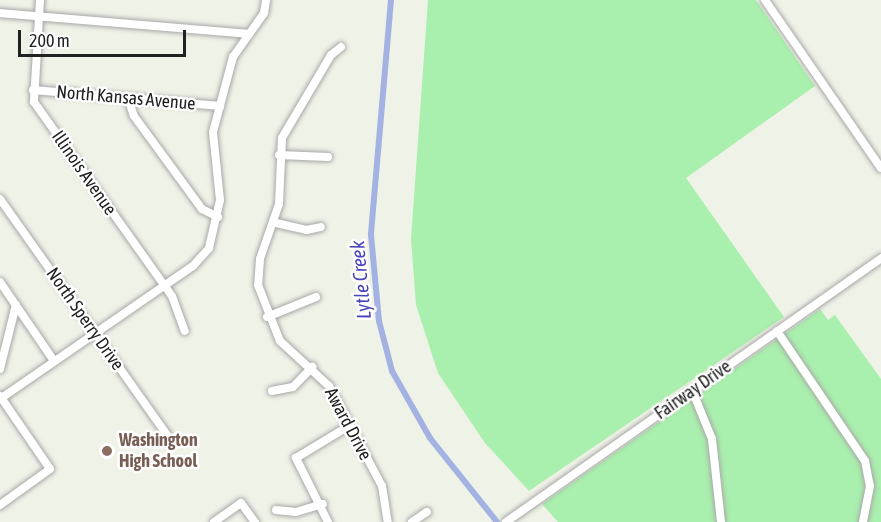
<!DOCTYPE html>
<html>
<head>
<meta charset="utf-8">
<style>
  body { margin:0 }
  #map { position:relative; width:881px; height:522px; overflow:hidden; background:#eff2e7; font-family:"Asap Condensed",sans-serif }
  div>[style] { position:absolute }
  .grass>* { inset:0; background:#a9efad }
  .canal>* { height:6px; margin:-3px; padding:0 3px; transform-origin:3px; border-radius:3px; background:#a4b2e3 }
  .roads { filter:drop-shadow(0 0 2px #a8a8a8) drop-shadow(0 0 2px #a8a8a8) }
  .minor>* { height:8px; margin:-4px; padding:0 4px; transform-origin:4px; border-radius:4px; background:#fff }
  .dots>* { width:16px; height:16px; translate:-50% -50%; box-sizing:border-box; border:3px solid #fff; border-radius:50% }
  span { translate:-50% -50%; white-space:nowrap; text-align:center; line-height:1.15; -webkit-text-stroke:5px #fff; paint-order:stroke }
  .street-label { font-size:18px; color:#212121 }
  .education-label { font-size:18px; color:#785e54; font-weight:700 }
  .left { translate:0 -50%; text-align:left }
  .water-label { font-size:20px; color:#4a44ba; font-style:italic }
  .scale { position:absolute; left:18px; top:30px; width:168px; height:27px; box-sizing:border-box; border:3px solid #212121; border-top:0; padding-left:8px; font-size:18px; line-height:21px; white-space:nowrap; color:#212121; -webkit-text-stroke:4px #fff; paint-order:stroke }
</style>
</head>
<body>
<div id="map">
  <div class="grass">
    <i style="clip-path:polygon(428px 0,756px 0,815px 86px,686px 178px,784px 317px,529px 491px,485px 443px,438px 373px,416px 305px,411px 239px)"></i>
    <i style="clip-path:polygon(820px 309px,828px 320px,835px 315px,881px 379px,881px 522px,558px 522px,542px 504px)"></i>
  </div>
  <div class="canal">
    <i style="left:391px;top:0;width:236px;rotate:94.9deg"></i>
    <i style="left:371px;top:235px;width:86px;rotate:84.7deg"></i>
    <i style="left:379px;top:321px;width:52px;rotate:75.4deg"></i>
    <i style="left:392px;top:371px;width:77px;rotate:60.4deg"></i>
    <i style="left:430px;top:438px;width:107px;rotate:51.4deg"></i>
  </div>
  <div class="roads">
    <div class="minor">
      <i style="left:40px;top:0;width:102px;rotate:93.4deg"></i>
      <i style="left:34px;top:102px;width:238px;rotate:54.6deg"></i>
      <i style="left:172px;top:296px;width:37px;rotate:70deg"></i>
      <i style="left:765px;top:0;width:204px;rotate:55.4deg"></i>
      <i style="left:0;top:13px;width:250px;rotate:4.8deg"></i>
      <i style="left:341px;top:47px;width:13px;rotate:141deg"></i>
      <i style="left:331px;top:55px;width:96px;rotate:120.6deg"></i>
      <i style="left:282px;top:138px;width:66px;rotate:92.6deg"></i>
      <i style="left:279px;top:204px;width:58px;rotate:109.1deg"></i>
      <i style="left:260px;top:259px;width:26px;rotate:94deg"></i>
      <i style="left:258px;top:285px;width:60px;rotate:68.6deg"></i>
      <i style="left:280px;top:341px;width:67px;rotate:42.6deg"></i>
      <i style="left:329px;top:386px;width:113px;rotate:62.1deg"></i>
      <i style="left:382px;top:486px;width:36px;rotate:81deg"></i>
      <i style="left:33px;top:90px;width:188px;rotate:4.9deg"></i>
      <i style="left:128px;top:98px;width:19px;rotate:72deg"></i>
      <i style="left:134px;top:116px;width:115px;rotate:53.8deg"></i>
      <i style="left:202px;top:209px;width:18px;rotate:27deg"></i>
      <i style="left:279px;top:155px;width:49px;rotate:2.3deg"></i>
      <i style="left:0;top:199px;width:294px;rotate:54.7deg"></i>
      <i style="left:276px;top:223px;width:31px;rotate:13deg"></i>
      <i style="left:306px;top:230px;width:15px;rotate:-11deg"></i>
      <i style="left:0;top:282px;width:96px;rotate:55.6deg"></i>
      <i style="left:267px;top:317px;width:53px;rotate:-22.2deg"></i>
      <i style="left:777px;top:331px;width:157px;rotate:55.9deg"></i>
      <i style="left:865px;top:461px;width:25px;rotate:79deg"></i>
      <i style="left:870px;top:486px;width:37px;rotate:101deg"></i>
      <i style="left:0;top:369px;width:66px;rotate:-76deg"></i>
      <i style="left:692px;top:390px;width:53px;rotate:67.8deg"></i>
      <i style="left:712px;top:439px;width:83px;rotate:83.8deg"></i>
      <i style="left:272px;top:391px;width:21px;rotate:-11deg"></i>
      <i style="left:293px;top:387px;width:28px;rotate:-46deg"></i>
      <i style="left:0;top:396px;width:88px;rotate:55.6deg"></i>
      <i style="left:50px;top:469px;width:62px;rotate:144.2deg"></i>
      <i style="left:0;top:399px;width:234px;rotate:-34.6deg"></i>
      <i style="left:193px;top:266px;width:24px;rotate:-48deg"></i>
      <i style="left:209px;top:248px;width:49px;rotate:-77.1deg"></i>
      <i style="left:220px;top:200px;width:68px;rotate:-95.9deg"></i>
      <i style="left:213px;top:132px;width:78px;rotate:-75.1deg"></i>
      <i style="left:233px;top:57px;width:54px;rotate:-54.8deg"></i>
      <i style="left:264px;top:13px;width:13px;rotate:-81deg"></i>
      <i style="left:276px;top:510px;width:20px;rotate:6deg"></i>
      <i style="left:296px;top:512px;width:28px;rotate:-17deg"></i>
      <i style="left:214px;top:522px;width:33px;rotate:-35deg"></i>
      <i style="left:241px;top:503px;width:24px;rotate:54deg"></i>
      <i style="left:328px;top:522px;width:72px;rotate:-116.6deg"></i>
      <i style="left:296px;top:458px;width:60px;rotate:-31.3deg"></i>
      <i style="left:412px;top:522px;width:18px;rotate:-34deg"></i>
      <i style="left:506px;top:522px;width:459px;rotate:-35.1deg"></i>
    </div>
  </div>
  <div class="dots">
    <i style="left:107px;top:451px;background:#8d6e63"></i>
  </div>
  <div class="street-label">
    <span style="left:126px;top:98px;rotate:5deg">North Kansas Avenue</span>
    <span style="left:84px;top:173px;rotate:55deg">Illinois Avenue</span>
    <span style="left:85px;top:319px;rotate:55deg">North Sperry Drive</span>
    <span style="left:693px;top:390px;rotate:-35deg">Fairway Drive</span>
    <span style="left:348px;top:424px;rotate:62deg">Award Drive</span>
  </div>
  <div class="education-label">
    <span class="left" style="left:119px;top:451px">Washington<br>High School</span>
  </div>
  <div class="water-label">
    <span style="left:360px;top:280px;rotate:-95deg">Lytle Creek</span>
  </div>
  <div class="scale">200 m</div>
</div>
</body>
</html>
